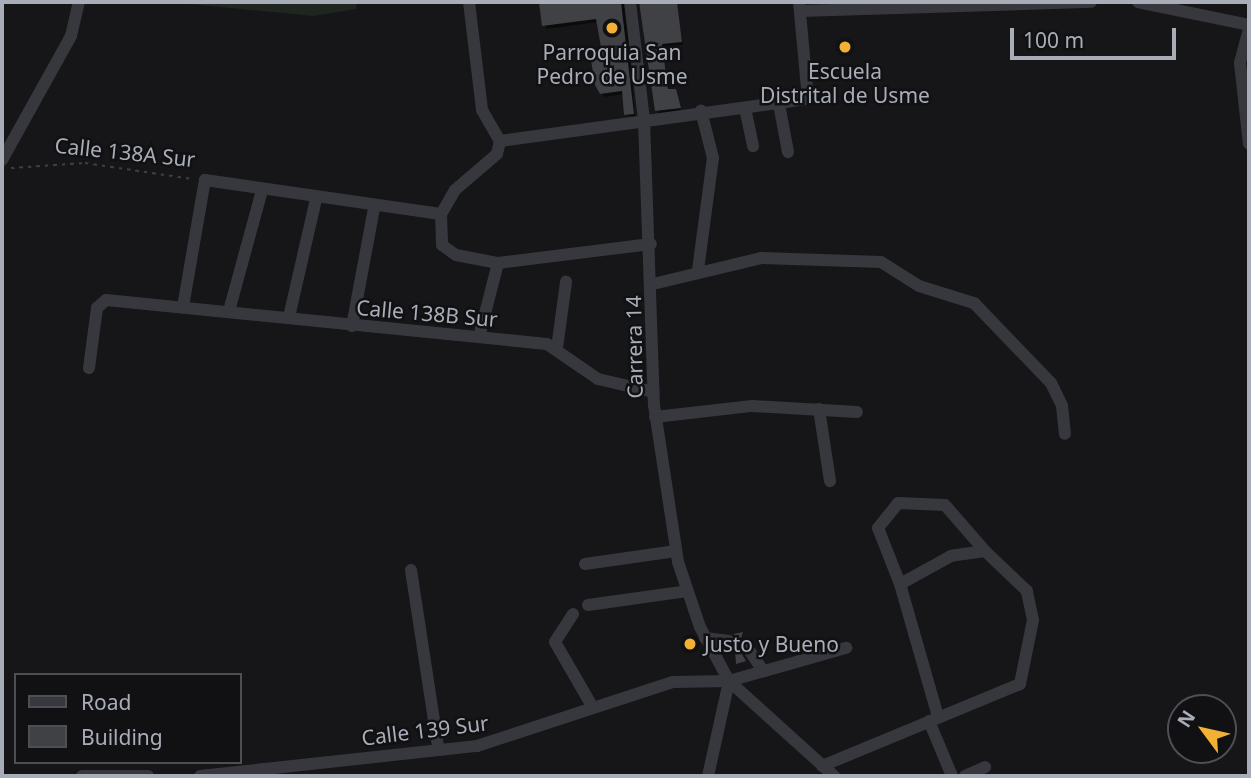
<!DOCTYPE html>
<html>
<head>
<meta charset="utf-8">
<style>
  body { margin:0 }
  #map { position:relative; width:1251px; height:778px; overflow:hidden; background:#161618; font-family:"Noto Sans",sans-serif }
  div>[style] { position:absolute }
  .green>* { inset:0; background:#1e261f }
  .shadow>* { inset:0; background:#0007 }
  .building>* { inset:0; background:#404145 }
  .path>* { height:2px; margin-top:-1px; transform-origin:0; background:repeating-linear-gradient(90deg,#3d3f44 0 3.5px,transparent 0 8.5px) }
  .minor>* { height:12px; margin:-6px; padding:0 6px; transform-origin:6px; border-radius:6px; background:#37383d }
  .dots>* { width:19px; height:19px; translate:-50% -50%; box-sizing:border-box; border:4px solid #111113; border-radius:50% }
  span { translate:-50% -50%; white-space:nowrap; text-align:center; line-height:1.15; -webkit-text-stroke:5px #111113; paint-order:stroke }
  .poi-label { font-size:21px; color:#a8adb8 }
  .left { translate:0 -50%; text-align:left }
  .street-label { font-size:21px; color:#a8adb8 }
  .frame { position:absolute; inset:0; border:4px solid #a8adb8; pointer-events:none }
  .legend { position:absolute; left:14px; top:673px; width:228px; height:91px; box-sizing:border-box; background:#111113; border:2px solid #4d4f55; margin:0; padding:9px 12px; list-style:none; font-size:21px; color:#a8adb8 }
  .legend li { display:flex; align-items:center; gap:14px; height:35px }
  .legend b { width:35px; border:2px solid #4d4f55 }
  .north { position:absolute; left:1167px; top:694px; width:70px; height:70px; box-sizing:border-box; background:#111113; border:2px solid #4d4f55; border-radius:50%; rotate:303deg; font-size:19px; font-weight:700; line-height:28px; text-align:center; color:#a8adb8 }
  .north::after { content:''; display:block; margin:auto; width:24px; height:32px; background:#f2b134; clip-path:polygon(50% 0,100% 100%,50% 72%,0 100%) }
  .scale { position:absolute; left:1010px; top:28px; width:166px; height:32px; box-sizing:border-box; border:4px solid #a8adb8; border-top:0; padding-left:9px; font-size:21px; line-height:24px; white-space:nowrap; color:#a8adb8; -webkit-text-stroke:5px #111113; paint-order:stroke }
</style>
</head>
<body>
<div id="map">
  <div class="green">
    <i style="clip-path:polygon(169px 2px,357px 2px,356px 9px,313px 16px)"></i>
  </div>
  <div class="shadow">
    <i style="clip-path:polygon(541px 2px,626px 2px,635px 117px,626px 115px,624px 94px,604px 97px,597px 84px,605px 59px,598px 22px,546px 29px)"></i>
    <i style="clip-path:polygon(676px 2px,683px 45px,662px 47px,669px 91px,675px 91px,681px 111px,659px 114px,639px 2px)"></i>
  </div>
  <div class="building">
    <i style="clip-path:polygon(539px 2px,621px 2px,634px 114px,624px 115px,622px 91px,600px 94px,595px 85px,591px 60px,603px 58px,596px 19px,542px 26px)"></i>
    <i style="clip-path:polygon(639px 2px,677px 2px,682px 42px,662px 44px,668px 89px,676px 89px,681px 108px,655px 111px)"></i>
    <i style="clip-path:polygon(743px 632px,738px 648px,746px 661px,736px 664px,734px 634px)"></i>
  </div>
  <div class="path">
    <i style="left:11px;top:168px;width:74px;rotate:-3.9deg"></i>
    <i style="left:85px;top:163px;width:108px;rotate:8.5deg"></i>
  </div>
  <div class="minor">
    <i style="left:469px;top:2px;width:109px;rotate:83.1deg"></i>
    <i style="left:482px;top:110px;width:36px;rotate:60deg"></i>
    <i style="left:630px;top:2px;width:119px;rotate:83.2deg"></i>
    <i style="left:644px;top:120px;width:285px;rotate:88deg"></i>
    <i style="left:654px;top:405px;width:159px;rotate:81.3deg"></i>
    <i style="left:678px;top:562px;width:69px;rotate:71.3deg"></i>
    <i style="left:700px;top:627px;width:61px;rotate:61.8deg"></i>
    <i style="left:729px;top:681px;width:142px;rotate:42.1deg"></i>
    <i style="left:1138px;top:2px;width:113px;rotate:11.7deg"></i>
    <i style="left:800px;top:11px;width:291px;rotate:-1.8deg"></i>
    <i style="left:1249px;top:29px;width:35px;rotate:105deg"></i>
    <i style="left:1240px;top:63px;width:81px;rotate:83.7deg"></i>
    <i style="left:779px;top:104px;width:49px;rotate:79.4deg"></i>
    <i style="left:745px;top:108px;width:39px;rotate:78deg"></i>
    <i style="left:500px;top:141px;width:311px;rotate:-7.8deg"></i>
    <i style="left:808px;top:99px;width:97px;rotate:-95.3deg"></i>
    <i style="left:500px;top:141px;width:13px;rotate:103deg"></i>
    <i style="left:497px;top:154px;width:55px;rotate:139.4deg"></i>
    <i style="left:455px;top:190px;width:28px;rotate:120deg"></i>
    <i style="left:441px;top:214px;width:31px;rotate:88deg"></i>
    <i style="left:442px;top:245px;width:17px;rotate:36deg"></i>
    <i style="left:456px;top:255px;width:43px;rotate:10.8deg"></i>
    <i style="left:498px;top:263px;width:154px;rotate:-7.1deg"></i>
    <i style="left:2px;top:160px;width:142px;rotate:-60.9deg"></i>
    <i style="left:71px;top:36px;width:35px;rotate:-77deg"></i>
    <i style="left:698px;top:270px;width:113px;rotate:-82.4deg"></i>
    <i style="left:713px;top:158px;width:49px;rotate:-104.3deg"></i>
    <i style="left:653px;top:284px;width:111px;rotate:-13.5deg"></i>
    <i style="left:761px;top:258px;width:120px;rotate:1.9deg"></i>
    <i style="left:881px;top:262px;width:45px;rotate:32.3deg"></i>
    <i style="left:919px;top:286px;width:58px;rotate:17.2deg"></i>
    <i style="left:974px;top:303px;width:111px;rotate:46.1deg"></i>
    <i style="left:1051px;top:383px;width:25px;rotate:64deg"></i>
    <i style="left:1062px;top:406px;width:28px;rotate:84deg"></i>
    <i style="left:183px;top:307px;width:129px;rotate:-80.2deg"></i>
    <i style="left:205px;top:180px;width:238px;rotate:8.2deg"></i>
    <i style="left:229px;top:311px;width:125px;rotate:-74.7deg"></i>
    <i style="left:289px;top:317px;width:121px;rotate:-77.1deg"></i>
    <i style="left:352px;top:326px;width:120px;rotate:-79.4deg"></i>
    <i style="left:479px;top:337px;width:76px;rotate:-75.6deg"></i>
    <i style="left:557px;top:348px;width:67px;rotate:-82.2deg"></i>
    <i style="left:89px;top:368px;width:61px;rotate:-82.4deg"></i>
    <i style="left:97px;top:308px;width:12px;rotate:-42deg"></i>
    <i style="left:106px;top:300px;width:443px;rotate:5.7deg"></i>
    <i style="left:547px;top:344px;width:62px;rotate:34.5deg"></i>
    <i style="left:598px;top:379px;width:57px;rotate:13.1deg"></i>
    <i style="left:819px;top:409px;width:73px;rotate:81.3deg"></i>
    <i style="left:655px;top:417px;width:98px;rotate:-6.5deg"></i>
    <i style="left:752px;top:406px;width:105px;rotate:3.3deg"></i>
    <i style="left:585px;top:564px;width:92px;rotate:-8.1deg"></i>
    <i style="left:411px;top:570px;width:179px;rotate:81.3deg"></i>
    <i style="left:900px;top:584px;width:60px;rotate:-111.4deg"></i>
    <i style="left:878px;top:528px;width:32px;rotate:-51deg"></i>
    <i style="left:898px;top:503px;width:47px;rotate:2.4deg"></i>
    <i style="left:945px;top:505px;width:61px;rotate:49deg"></i>
    <i style="left:588px;top:605px;width:100px;rotate:-8deg"></i>
    <i style="left:573px;top:614px;width:33px;rotate:123deg"></i>
    <i style="left:555px;top:642px;width:74px;rotate:60deg"></i>
    <i style="left:705px;top:638px;width:24px;rotate:7deg"></i>
    <i style="left:747px;top:647px;width:29px;rotate:56deg"></i>
    <i style="left:929px;top:721px;width:60px;rotate:67.3deg"></i>
    <i style="left:822px;top:766px;width:214px;rotate:-22.5deg"></i>
    <i style="left:1020px;top:684px;width:65px;rotate:-78.5deg"></i>
    <i style="left:1033px;top:620px;width:30px;rotate:-102deg"></i>
    <i style="left:1027px;top:591px;width:58px;rotate:-136.4deg"></i>
    <i style="left:985px;top:551px;width:34px;rotate:172deg"></i>
    <i style="left:951px;top:556px;width:58px;rotate:151.2deg"></i>
    <i style="left:900px;top:584px;width:134px;rotate:74deg"></i>
    <i style="left:82px;top:776px;width:66px"></i>
    <i style="left:200px;top:776px;width:279px;rotate:-6.2deg"></i>
    <i style="left:477px;top:746px;width:206px;rotate:-18.1deg"></i>
    <i style="left:673px;top:682px;width:56px;rotate:-1deg"></i>
    <i style="left:729px;top:681px;width:122px;rotate:-15.8deg"></i>
    <i style="left:708px;top:776px;width:97px;rotate:-77.5deg"></i>
    <i style="left:965px;top:776px;width:22px;rotate:-24deg"></i>
  </div>
  <div class="dots">
    <i style="left:612px;top:28px;background:#f2b134"></i>
    <i style="left:845px;top:47px;background:#f2b134"></i>
    <i style="left:690px;top:644px;background:#f2b134"></i>
  </div>
  <div class="poi-label">
    <span style="left:612px;top:64px">Parroquia San<br>Pedro de Usme</span>
    <span style="left:845px;top:83px">Escuela<br>Distrital de Usme</span>
    <span class="left" style="left:704px;top:644px">Justo y Bueno</span>
  </div>
  <div class="street-label">
    <span style="left:125px;top:152px;rotate:6deg">Calle 138A Sur</span>
    <span style="left:427px;top:313px;rotate:5deg">Calle 138B Sur</span>
    <span style="left:634px;top:347px;rotate:-91deg">Carrera 14</span>
    <span style="left:425px;top:730px;rotate:-7deg">Calle 139 Sur</span>
  </div>
  <div class="frame"></div>
  <ul class="legend">
  <li><b style="height:9px;background:#37383d"></b>Road</li>
  <li><b style="height:19px;background:#404145"></b>Building</li>
  </ul>
  <div class="north">N</div>
  <div class="scale">100 m</div>
</div>
</body>
</html>
